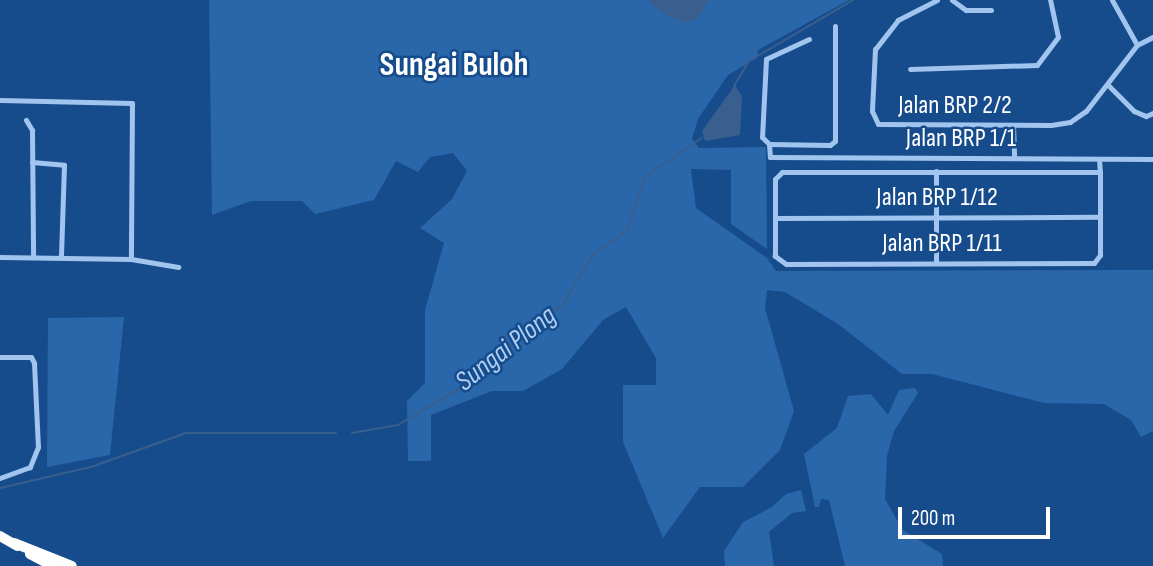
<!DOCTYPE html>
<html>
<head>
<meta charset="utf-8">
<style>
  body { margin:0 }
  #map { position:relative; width:1153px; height:566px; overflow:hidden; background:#174c8c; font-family:"Sofia Sans Condensed",sans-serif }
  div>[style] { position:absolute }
  .green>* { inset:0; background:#2966aa }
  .water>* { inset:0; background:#385f8e }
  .stream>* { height:2px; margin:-1px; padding:0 1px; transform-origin:1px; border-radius:1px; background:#385f8e }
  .street>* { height:5px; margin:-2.5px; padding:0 2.5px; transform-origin:2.5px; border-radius:2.5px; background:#a1c5ef }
  .highway>* { height:10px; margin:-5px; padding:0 5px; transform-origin:5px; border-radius:5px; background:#fff }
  span { translate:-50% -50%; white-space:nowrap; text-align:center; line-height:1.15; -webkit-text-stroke:5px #174c8c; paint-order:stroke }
  .street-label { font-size:26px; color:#fff }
  .water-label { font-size:28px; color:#adcff6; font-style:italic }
  .district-label { font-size:33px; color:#fff; font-weight:700 }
  .scale { position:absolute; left:898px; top:507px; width:152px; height:32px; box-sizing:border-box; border:4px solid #fff; border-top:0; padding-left:9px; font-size:21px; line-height:24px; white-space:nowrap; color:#fff; -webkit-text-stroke:5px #174c8c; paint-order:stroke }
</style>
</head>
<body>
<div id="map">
  <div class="green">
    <i style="clip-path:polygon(209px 0,849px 0,758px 50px,757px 58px,728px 75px,698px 119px,692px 139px,699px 148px,766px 147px,767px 249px,731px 224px,731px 170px,691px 169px,696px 208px,767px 258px,776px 271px,1153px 270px,1153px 431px,1141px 437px,1131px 420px,1104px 404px,1044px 403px,932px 374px,902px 374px,838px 324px,785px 292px,767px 290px,765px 308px,794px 411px,780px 450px,743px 487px,700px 487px,663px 538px,623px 442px,623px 385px,656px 385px,656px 358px,626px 307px,603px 320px,562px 369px,523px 391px,492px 391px,431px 415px,431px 461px,408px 461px,407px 401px,425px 383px,425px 310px,444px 243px,420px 228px,452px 199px,467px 171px,453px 153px,430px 157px,418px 172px,396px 161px,374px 200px,315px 214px,302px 201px,251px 201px,212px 215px)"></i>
    <i style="clip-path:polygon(124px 317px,110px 455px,47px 467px,48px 318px)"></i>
    <i style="clip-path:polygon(915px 388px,918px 393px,894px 431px,887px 456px,885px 499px,903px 530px,942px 554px,943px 566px,845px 566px,829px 500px,821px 499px,819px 507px,815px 507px,804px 454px,837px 428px,848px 396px,871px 394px,888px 415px,899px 390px)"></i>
    <i style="clip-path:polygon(801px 490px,806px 511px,792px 513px,769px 532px,774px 566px,725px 566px,724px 551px,743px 522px,772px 507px,786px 494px)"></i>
  </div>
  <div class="water">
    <i style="clip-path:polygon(647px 0,709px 0,698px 19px,685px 23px,667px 16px)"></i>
    <i style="clip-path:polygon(735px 85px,742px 96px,740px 135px,705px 141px,702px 131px)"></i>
  </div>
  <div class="stream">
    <i style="left:734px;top:86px;width:29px;rotate:-59deg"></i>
    <i style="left:749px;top:61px;width:121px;rotate:-30.4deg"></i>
    <i style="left:352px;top:433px;width:47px;rotate:-9.9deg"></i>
    <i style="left:398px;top:425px;width:80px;rotate:-30.7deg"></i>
    <i style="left:467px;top:384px;width:100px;rotate:-41.3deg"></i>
    <i style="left:542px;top:318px;width:23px;rotate:-31deg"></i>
    <i style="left:562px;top:306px;width:58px;rotate:-59deg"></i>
    <i style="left:592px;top:256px;width:42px;rotate:-36.3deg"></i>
    <i style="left:626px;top:231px;width:59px;rotate:-70deg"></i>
    <i style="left:646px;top:176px;width:68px;rotate:-34.2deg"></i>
    <i style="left:0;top:488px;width:93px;rotate:-13deg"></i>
    <i style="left:91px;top:467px;width:101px;rotate:-19.7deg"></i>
    <i style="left:186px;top:433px;width:150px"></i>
  </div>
  <div class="street">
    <i style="left:937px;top:0;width:44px;rotate:152.9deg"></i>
    <i style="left:898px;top:20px;width:37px;rotate:128deg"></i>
    <i style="left:875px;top:49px;width:62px;rotate:92.8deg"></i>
    <i style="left:872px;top:111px;width:14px;rotate:65deg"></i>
    <i style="left:878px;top:124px;width:173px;rotate:0.3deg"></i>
    <i style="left:1051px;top:125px;width:19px;rotate:-9deg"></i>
    <i style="left:1070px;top:122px;width:19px;rotate:-35deg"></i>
    <i style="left:1086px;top:111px;width:83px;rotate:-52.3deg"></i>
    <i style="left:1137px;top:45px;width:18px;rotate:-27deg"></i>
    <i style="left:952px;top:0;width:17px;rotate:36deg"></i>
    <i style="left:966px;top:10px;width:25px"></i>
    <i style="left:1112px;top:0;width:51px;rotate:60.9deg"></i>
    <i style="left:809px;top:39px;width:47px;rotate:155.1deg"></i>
    <i style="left:766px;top:59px;width:78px;rotate:92.9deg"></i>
    <i style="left:762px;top:137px;width:10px;rotate:45deg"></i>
    <i style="left:769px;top:144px;width:13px;rotate:86deg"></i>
    <i style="left:770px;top:157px;width:383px;rotate:0.3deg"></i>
    <i style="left:910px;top:69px;width:127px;rotate:-1.8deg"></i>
    <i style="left:1037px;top:65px;width:35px;rotate:-53deg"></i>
    <i style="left:1058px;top:37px;width:38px;rotate:-102deg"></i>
    <i style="left:1108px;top:85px;width:37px;rotate:45deg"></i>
    <i style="left:1134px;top:111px;width:13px;rotate:23deg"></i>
    <i style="left:1146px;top:116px;width:8px;rotate:-23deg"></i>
    <i style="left:0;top:100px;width:132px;rotate:1.3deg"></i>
    <i style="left:132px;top:103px;width:156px;rotate:90.4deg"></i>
    <i style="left:26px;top:120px;width:12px;rotate:59deg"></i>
    <i style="left:32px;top:130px;width:127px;rotate:89.5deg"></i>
    <i style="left:1013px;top:125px;width:33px;rotate:88deg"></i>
    <i style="left:769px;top:144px;width:61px;rotate:0.9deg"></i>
    <i style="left:830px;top:145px;width:6px;rotate:-39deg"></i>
    <i style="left:835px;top:141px;width:115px;rotate:-90deg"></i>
    <i style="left:1099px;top:159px;width:13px;rotate:86deg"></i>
    <i style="left:1100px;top:172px;width:83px;rotate:90deg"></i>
    <i style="left:1100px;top:255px;width:10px;rotate:127deg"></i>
    <i style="left:1094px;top:263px;width:308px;rotate:179.8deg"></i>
    <i style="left:786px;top:264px;width:14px;rotate:-144deg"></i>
    <i style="left:775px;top:256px;width:77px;rotate:-90deg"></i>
    <i style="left:775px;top:179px;width:10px;rotate:-45deg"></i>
    <i style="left:782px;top:172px;width:318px"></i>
    <i style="left:32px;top:162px;width:32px;rotate:5deg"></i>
    <i style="left:64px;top:165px;width:92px;rotate:91.9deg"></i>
    <i style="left:775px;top:218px;width:325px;rotate:-0.2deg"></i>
    <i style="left:0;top:257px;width:131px;rotate:0.9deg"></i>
    <i style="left:131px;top:259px;width:48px;rotate:9.7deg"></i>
    <i style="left:936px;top:263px;width:92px;rotate:-90deg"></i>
    <i style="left:0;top:357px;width:31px"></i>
    <i style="left:31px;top:357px;width:7px;rotate:63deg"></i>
    <i style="left:34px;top:363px;width:84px;rotate:87.3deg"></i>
    <i style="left:38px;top:447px;width:22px;rotate:112deg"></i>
    <i style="left:30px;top:467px;width:32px;rotate:160deg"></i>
  </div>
  <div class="highway">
    <i style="left:0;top:536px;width:20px;rotate:30deg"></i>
    <i style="left:14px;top:543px;width:62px;rotate:21.6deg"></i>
    <i style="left:30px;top:554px;width:26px;rotate:28deg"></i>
  </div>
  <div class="street-label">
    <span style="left:955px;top:106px">Jalan BRP 2/2</span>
    <span style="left:961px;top:139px">Jalan BRP 1/1</span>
    <span style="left:937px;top:198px">Jalan BRP 1/12</span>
    <span style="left:942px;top:244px">Jalan BRP 1/11</span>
  </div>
  <div class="water-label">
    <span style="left:506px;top:349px;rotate:-38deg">Sungai Plong</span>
  </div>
  <div class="district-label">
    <span style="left:454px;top:66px">Sungai Buloh</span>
  </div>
  <div class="scale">200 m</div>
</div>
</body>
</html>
